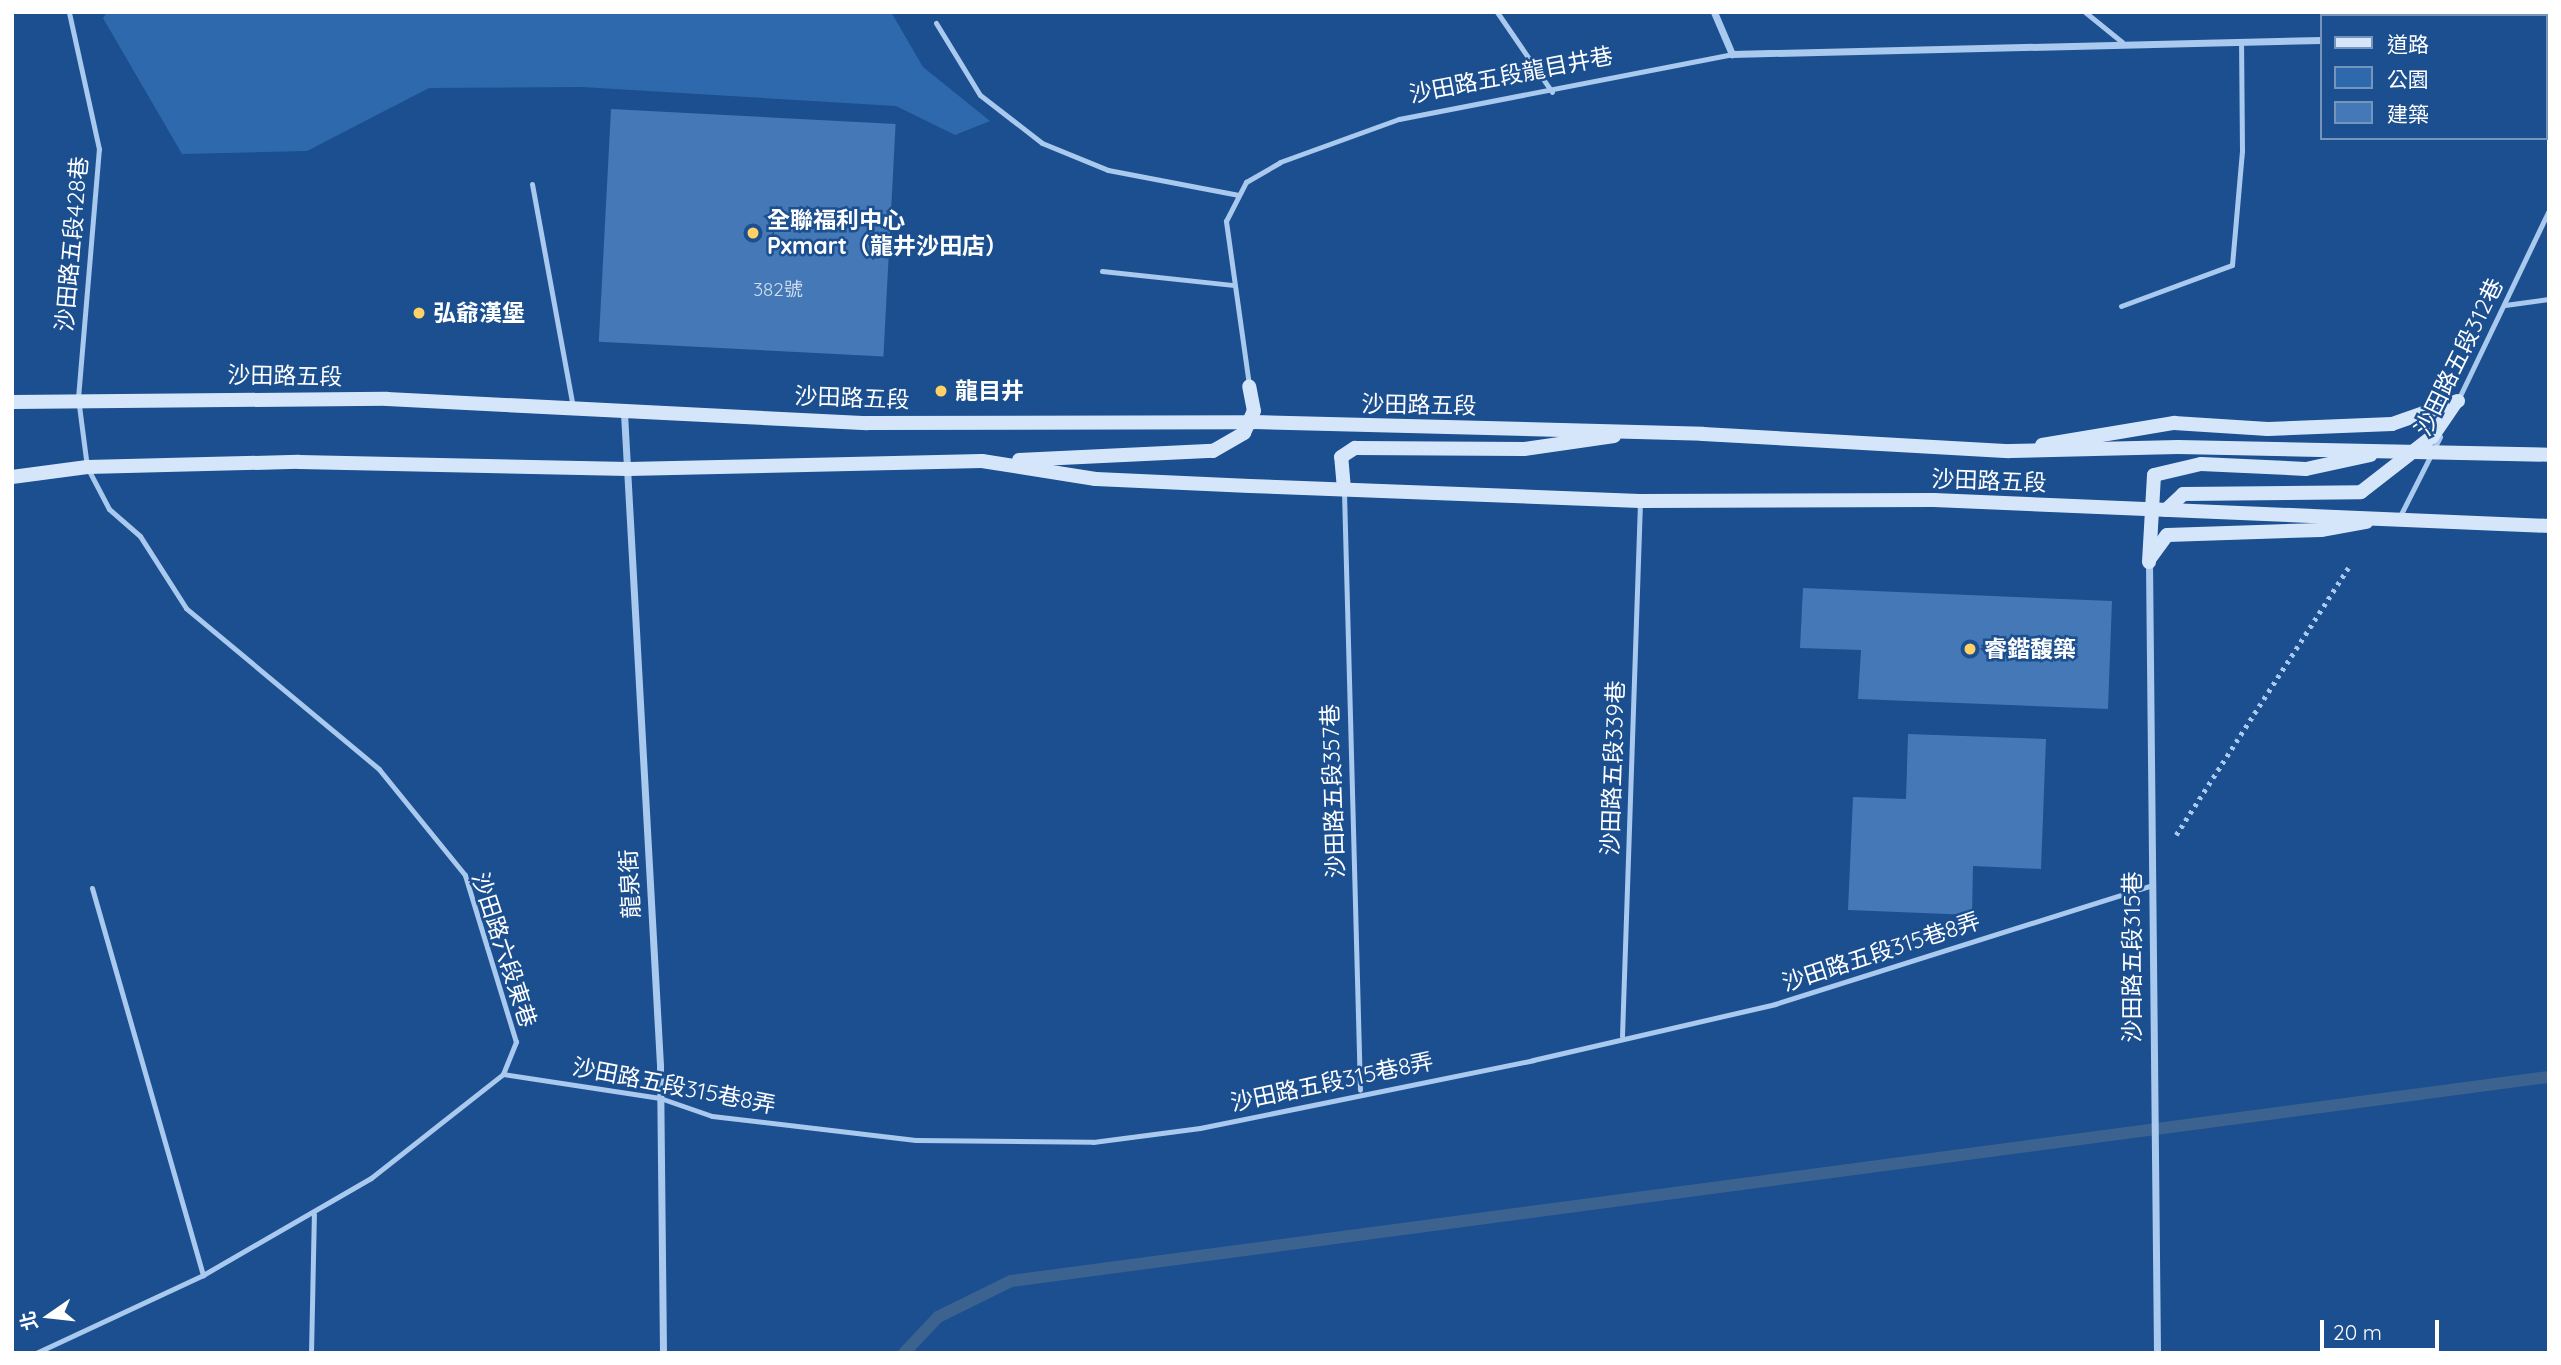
<!DOCTYPE html>
<html>
<head>
<meta charset="utf-8">
<style>
  body { margin:0 }
  #map { position:relative; width:2561px; height:1365px; overflow:hidden; background:#1b4f8f; font-family:Quicksand,"Noto Sans TC",sans-serif }
  div>[style] { position:absolute }
  .green>* { inset:0; background:#2e69ad }
  .stream>* { height:12px; margin:-6px; padding:0 6px; transform-origin:6px; border-radius:6px; background:#3c6290 }
  .building>* { inset:0; background:#4478b7; transform-origin:0 0 }
  .path>* { height:4.5px; margin-top:-2.25px; transform-origin:0; background:repeating-linear-gradient(90deg,#a9c9ee 0 3.5px,transparent 0 8.5px) }
  .lane>* { height:5px; margin:-2.5px; padding:0 2.5px; transform-origin:2.5px; border-radius:2.5px; background:#a9c9ee }
  .street>* { height:7px; margin:-3.5px; padding:0 3.5px; transform-origin:3.5px; border-radius:3.5px; background:#a9c9ee }
  .secondary>* { height:14px; margin:-7px; padding:0 7px; transform-origin:7px; border-radius:7px; background:#d6e6fa }
  .dots>* { width:19px; height:19px; translate:-50% -50%; box-sizing:border-box; border:4px solid #1b4f8f; border-radius:50% }
  span { translate:-50% -50%; white-space:nowrap; text-align:center; line-height:1.15; -webkit-text-stroke:5px #1b4f8f; paint-order:stroke }
  .number-label { font-size:19px; color:#d0dded }
  .number-label span { -webkit-text-stroke-width:0 }
  .street-label { font-size:23px; color:#fff }
  .poi-label { font-size:23px; color:#fff; font-weight:700 }
  .left { translate:0 -50%; text-align:left }
  .frame { position:absolute; inset:0; border:14px solid #fff; pointer-events:none }
  .legend { position:absolute; left:2320px; top:14px; width:228px; height:126px; box-sizing:border-box; background:#1b4f8f; border:2px solid #7695bc; margin:0; padding:9px 12px; list-style:none; font-size:21px; color:#fff }
  .legend li { display:flex; align-items:center; gap:14px; height:35px }
  .legend b { width:35px; border:2px solid #7695bc }
  .north { position:absolute; left:14px; top:1281px; width:70px; height:70px; -webkit-text-stroke:5px #1b4f8f; paint-order:stroke; rotate:256deg; font-size:19px; font-weight:700; line-height:28px; text-align:center; color:#fff }
  .north::after { content:''; display:block; margin:auto; width:24px; height:32px; background:#fff; clip-path:polygon(50% 0,100% 100%,50% 72%,0 100%) }
  .scale { position:absolute; left:2320px; top:1320px; width:119px; height:32px; box-sizing:border-box; border:4px solid #fff; border-top:0; padding-left:9px; font-size:21px; line-height:24px; white-space:nowrap; color:#fff; -webkit-text-stroke:5px #1b4f8f; paint-order:stroke }
</style>
</head>
<body>
<div id="map">
  <div class="green">
    <i style="clip-path:polygon(107px 12px,891px 12px,923px 67px,990px 121px,955px 135px,896px 106px,582px 87px,429px 88px,307px 151px,182px 154px,103px 18px)"></i>
  </div>
  <div class="stream">
    <i style="left:904px;top:1353px;width:50px;rotate:-46.6deg"></i>
    <i style="left:938px;top:1317px;width:81px;rotate:-26.3deg"></i>
    <i style="left:1011px;top:1281px;width:1551px;rotate:-7.56deg"></i>
  </div>
  <div class="building">
    <i style="left:611px;top:109px;width:285px;height:233px;rotate:3deg"></i>
    <i style="clip-path:polygon(1803px 588px,2112px 601px,2108px 709px,1858px 699px,1861px 650px,1800px 648px)"></i>
    <i style="clip-path:polygon(1908px 734px,2046px 739px,2041px 869px,1973px 866px,1972px 915px,1848px 910px,1853px 797px,1906px 799px)"></i>
  </div>
  <div class="path">
    <i style="left:2176px;top:835px;width:318px;rotate:-57.2deg"></i>
  </div>
  <div class="lane">
    <i style="left:1497px;top:12px;width:97px;rotate:55.5deg"></i>
    <i style="left:2085px;top:12px;width:48px;rotate:39deg"></i>
    <i style="left:936px;top:23px;width:84px;rotate:58.6deg"></i>
    <i style="left:980px;top:95px;width:78px;rotate:37.7deg"></i>
    <i style="left:1042px;top:143px;width:71px;rotate:22.2deg"></i>
    <i style="left:1108px;top:170px;width:133px;rotate:10.8deg"></i>
    <i style="left:532px;top:184px;width:227px;rotate:79.6deg"></i>
    <i style="left:1102px;top:271px;width:133px;rotate:6.1deg"></i>
    <i style="left:2505px;top:305px;width:44px;rotate:-7.8deg"></i>
    <i style="left:2121px;top:306px;width:118px;rotate:-20.3deg"></i>
    <i style="left:2232px;top:265px;width:114px;rotate:-85deg"></i>
    <i style="left:2242px;top:151px;width:110px;rotate:-90.5deg"></i>
    <i style="left:1249px;top:385px;width:166px;rotate:-98deg"></i>
    <i style="left:1226px;top:221px;width:44px;rotate:-62.9deg"></i>
    <i style="left:1246px;top:182px;width:39px;rotate:-30deg"></i>
    <i style="left:1280px;top:162px;width:127px;rotate:-19.9deg"></i>
    <i style="left:1399px;top:119px;width:339px;rotate:-11deg"></i>
    <i style="left:2458px;top:400px;width:211px;rotate:-64.4deg"></i>
    <i style="left:1344px;top:492px;width:598px;rotate:88.47deg"></i>
    <i style="left:2399px;top:518px;width:91px;rotate:-63.2deg"></i>
    <i style="left:92px;top:888px;width:403px;rotate:74deg"></i>
    <i style="left:1622px;top:1036px;width:535px;rotate:-88.07deg"></i>
    <i style="left:503px;top:1074px;width:159px;rotate:8.7deg"></i>
    <i style="left:660px;top:1098px;width:55px;rotate:19.1deg"></i>
    <i style="left:712px;top:1116px;width:205px;rotate:6.7deg"></i>
    <i style="left:916px;top:1140px;width:177px;rotate:0.6deg"></i>
    <i style="left:1093px;top:1142px;width:108px;rotate:-7.5deg"></i>
    <i style="left:1200px;top:1128px;width:340px;rotate:-11.5deg"></i>
    <i style="left:1533px;top:1060px;width:248px;rotate:-13deg"></i>
    <i style="left:1775px;top:1004px;width:393px;rotate:-17.5deg"></i>
    <i style="left:36px;top:1353px;width:184px;rotate:-25deg"></i>
    <i style="left:203px;top:1275px;width:194px;rotate:-30deg"></i>
    <i style="left:371px;top:1178px;width:168px;rotate:-38.2deg"></i>
    <i style="left:503px;top:1074px;width:35px;rotate:-68deg"></i>
    <i style="left:516px;top:1042px;width:175px;rotate:-107deg"></i>
    <i style="left:465px;top:875px;width:136px;rotate:-129.1deg"></i>
    <i style="left:379px;top:769px;width:251px;rotate:-140.2deg"></i>
    <i style="left:186px;top:608px;width:85px;rotate:-122.6deg"></i>
    <i style="left:140px;top:536px;width:41px;rotate:-138.9deg"></i>
    <i style="left:109px;top:509px;width:47px;rotate:-117.6deg"></i>
    <i style="left:87px;top:467px;width:70px;rotate:-97.4deg"></i>
    <i style="left:78px;top:398px;width:250px;rotate:-85.2deg"></i>
    <i style="left:99px;top:149px;width:140px;rotate:-102.4deg"></i>
    <i style="left:311px;top:1353px;width:139px;rotate:-88.8deg"></i>
  </div>
  <div class="street">
    <i style="left:1714px;top:12px;width:46px;rotate:66.8deg"></i>
    <i style="left:1732px;top:54px;width:589px;rotate:-1.36deg"></i>
    <i style="left:2545px;top:43px;width:4px"></i>
    <i style="left:624px;top:413px;width:654px;rotate:86.84deg"></i>
    <i style="left:660px;top:1066px;width:287px;rotate:89.4deg"></i>
    <i style="left:2149px;top:562px;width:791px;rotate:89.42deg"></i>
  </div>
  <div class="secondary">
    <i style="left:12px;top:402px;width:375px;rotate:-0.5deg"></i>
    <i style="left:387px;top:399px;width:481px;rotate:2.9deg"></i>
    <i style="left:867px;top:423px;width:387px;rotate:-0.1deg"></i>
    <i style="left:1254px;top:422px;width:449px;rotate:1.5deg"></i>
    <i style="left:1703px;top:434px;width:307px;rotate:3.2deg"></i>
    <i style="left:2010px;top:451px;width:168px;rotate:-1.4deg"></i>
    <i style="left:2178px;top:447px;width:371px;rotate:1.2deg"></i>
    <i style="left:2042px;top:445px;width:134px;rotate:-9.5deg"></i>
    <i style="left:2174px;top:423px;width:94px;rotate:3.7deg"></i>
    <i style="left:2268px;top:429px;width:124px;rotate:-2.3deg"></i>
    <i style="left:2392px;top:424px;width:70px;rotate:-19.2deg"></i>
    <i style="left:1019px;top:460px;width:194px;rotate:-2.7deg"></i>
    <i style="left:1213px;top:451px;width:36px;rotate:-30deg"></i>
    <i style="left:1244px;top:433px;width:24px;rotate:-66deg"></i>
    <i style="left:1254px;top:411px;width:25px;rotate:-101deg"></i>
    <i style="left:12px;top:477px;width:76px;rotate:-7.6deg"></i>
    <i style="left:87px;top:467px;width:212px;rotate:-1.4deg"></i>
    <i style="left:299px;top:462px;width:329px;rotate:1.2deg"></i>
    <i style="left:628px;top:469px;width:354px;rotate:-1.3deg"></i>
    <i style="left:982px;top:461px;width:115px;rotate:9deg"></i>
    <i style="left:1096px;top:479px;width:154px;rotate:2.6deg"></i>
    <i style="left:1250px;top:486px;width:390px;rotate:2.2deg"></i>
    <i style="left:1640px;top:501px;width:294px;rotate:-0.2deg"></i>
    <i style="left:1934px;top:500px;width:616px;rotate:2.42deg"></i>
    <i style="left:1344px;top:489px;width:32px;rotate:-95deg"></i>
    <i style="left:1341px;top:457px;width:17px;rotate:-33deg"></i>
    <i style="left:1355px;top:448px;width:169px;rotate:0.3deg"></i>
    <i style="left:1524px;top:449px;width:91px;rotate:-8.2deg"></i>
    <i style="left:2166px;top:510px;width:23px;rotate:-43deg"></i>
    <i style="left:2183px;top:494px;width:178px;rotate:-0.6deg"></i>
    <i style="left:2361px;top:492px;width:90px;rotate:-37.8deg"></i>
    <i style="left:2432px;top:437px;width:42px;rotate:-55.6deg"></i>
    <i style="left:2151px;top:557px;width:27px;rotate:-54deg"></i>
    <i style="left:2167px;top:535px;width:154px;rotate:-1.9deg"></i>
    <i style="left:2321px;top:530px;width:46px;rotate:-10.1deg"></i>
    <i style="left:2149px;top:562px;width:87px;rotate:-86.7deg"></i>
    <i style="left:2154px;top:475px;width:48px;rotate:-13.2deg"></i>
    <i style="left:2201px;top:464px;width:105px;rotate:2.7deg"></i>
    <i style="left:2306px;top:469px;width:66px;rotate:-12.3deg"></i>
  </div>
  <div class="dots">
    <i style="left:753px;top:233px;background:#ffd166"></i>
    <i style="left:419px;top:313px;background:#ffd166"></i>
    <i style="left:941px;top:391px;background:#ffd166"></i>
    <i style="left:1970px;top:649px;background:#ffd166"></i>
  </div>
  <div class="number-label">
    <span style="left:778px;top:290px">382號</span>
  </div>
  <div class="street-label">
    <span style="left:1511px;top:75px;rotate:-11deg">沙田路五段龍目井巷</span>
    <span style="left:72px;top:244px;rotate:-85deg">沙田路五段428巷</span>
    <span style="left:2459px;top:357px;rotate:-64deg">沙田路五段312巷</span>
    <span style="left:285px;top:376px;rotate:1deg">沙田路五段</span>
    <span style="left:852px;top:398px;rotate:2deg">沙田路五段</span>
    <span style="left:1419px;top:405px;rotate:1deg">沙田路五段</span>
    <span style="left:1989px;top:481px;rotate:2deg">沙田路五段</span>
    <span style="left:1613px;top:768px;rotate:-88deg">沙田路五段339巷</span>
    <span style="left:1333px;top:791px;rotate:-92deg">沙田路五段357巷</span>
    <span style="left:630px;top:884px;rotate:-93deg">龍泉街</span>
    <span style="left:504px;top:950px;rotate:72deg">沙田路六段東巷</span>
    <span style="left:1881px;top:952px;rotate:-18deg">沙田路五段315巷8弄</span>
    <span style="left:2132px;top:957px;rotate:-90deg">沙田路五段315巷</span>
    <span style="left:1332px;top:1082px;rotate:-12deg">沙田路五段315巷8弄</span>
    <span style="left:674px;top:1086px;rotate:11deg">沙田路五段315巷8弄</span>
  </div>
  <div class="poi-label">
    <span class="left" style="left:767px;top:233px">全聯福利中心<br>Pxmart（龍井沙田店）</span>
    <span class="left" style="left:433px;top:313px">弘爺漢堡</span>
    <span class="left" style="left:955px;top:391px">龍目井</span>
    <span class="left" style="left:1984px;top:649px">睿鍇馥築</span>
  </div>
  <div class="frame"></div>
  <ul class="legend">
  <li><b style="height:9px;background:#d6e6fa"></b>道路</li>
  <li><b style="height:19px;background:#2e69ad"></b>公園</li>
  <li><b style="height:19px;background:#4478b7"></b>建築</li>
  </ul>
  <div class="north">北</div>
  <div class="scale">20 m</div>
</div>
</body>
</html>
